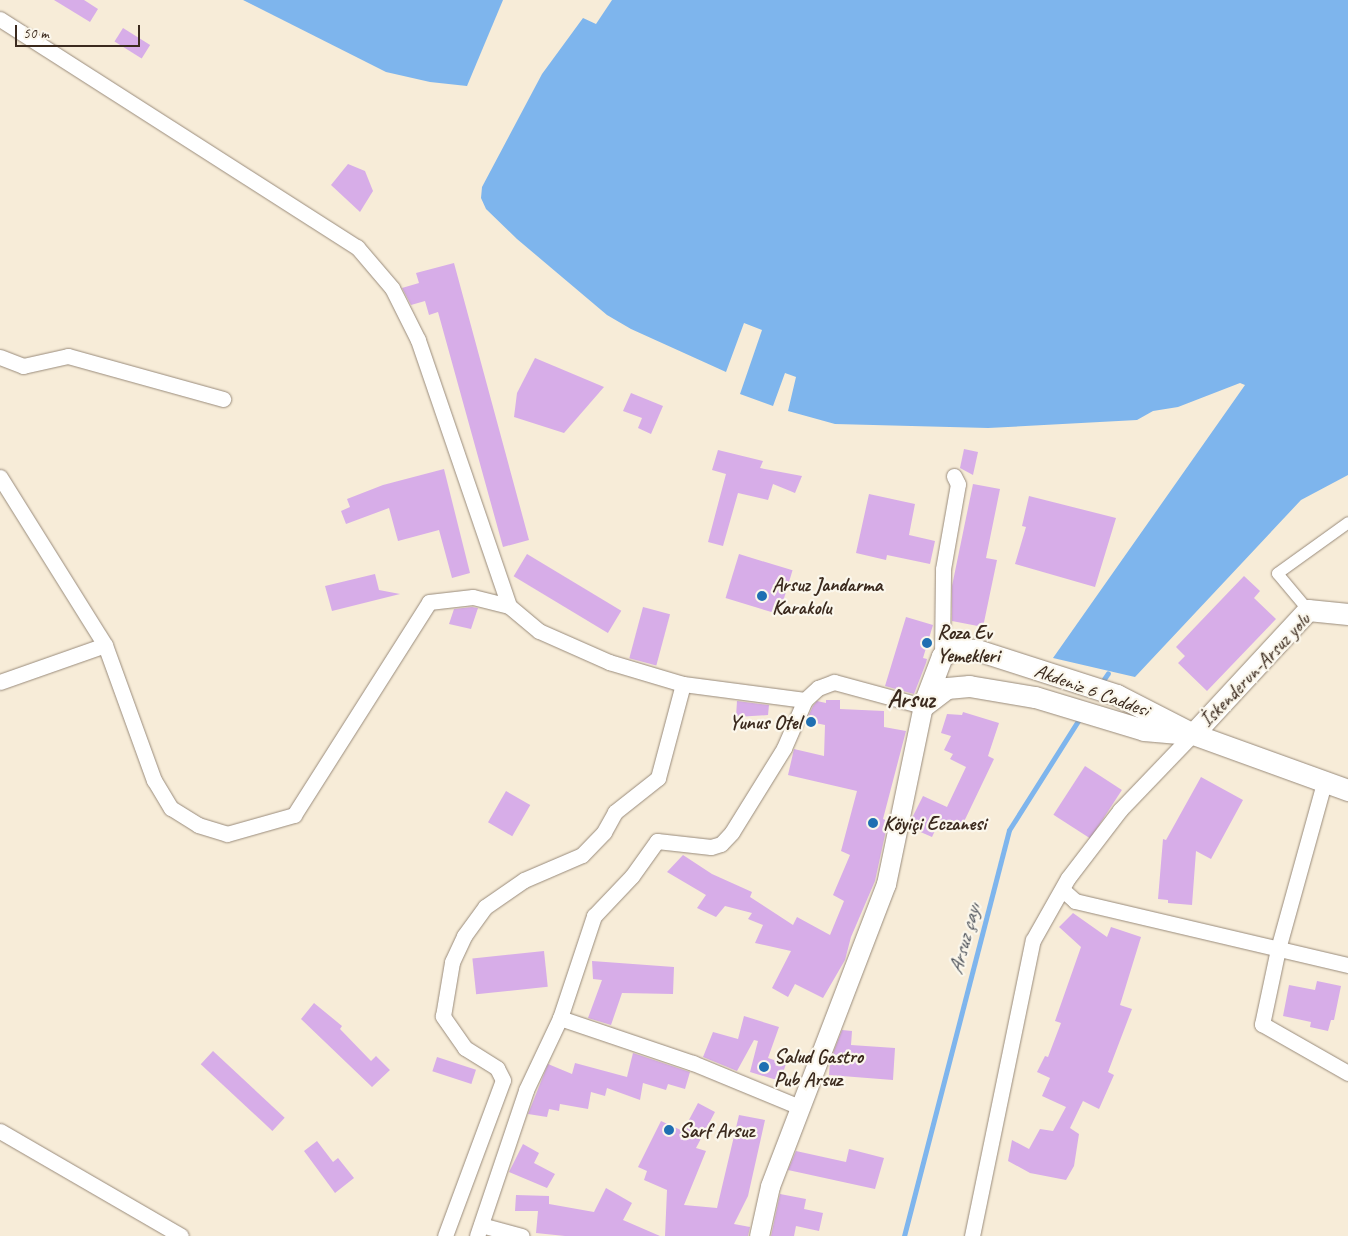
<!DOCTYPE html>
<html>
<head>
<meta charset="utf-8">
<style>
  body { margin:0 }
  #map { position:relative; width:1348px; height:1236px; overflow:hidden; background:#f7ecd8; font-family:Caveat,sans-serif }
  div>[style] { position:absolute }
  .water>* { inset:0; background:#7eb5ed }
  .stream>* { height:5px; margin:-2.5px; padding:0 2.5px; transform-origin:2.5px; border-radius:2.5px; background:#7eb5ed }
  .building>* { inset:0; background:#d7ade8; transform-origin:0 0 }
  .roads { filter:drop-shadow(0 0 1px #998b7b) drop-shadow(0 0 1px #998b7b) }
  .pedestrian>* { height:11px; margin:-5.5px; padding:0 5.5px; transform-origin:5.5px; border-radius:5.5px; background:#fff }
  .minor>* { height:15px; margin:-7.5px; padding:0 7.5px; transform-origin:7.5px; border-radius:7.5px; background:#fff }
  .tertiary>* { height:19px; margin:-9.5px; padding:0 9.5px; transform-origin:9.5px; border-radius:9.5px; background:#fff }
  .secondary>* { height:21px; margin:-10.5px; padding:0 10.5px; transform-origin:10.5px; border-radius:10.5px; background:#fff }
  .dots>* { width:14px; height:14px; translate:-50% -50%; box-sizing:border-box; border:2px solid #fbf7ec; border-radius:50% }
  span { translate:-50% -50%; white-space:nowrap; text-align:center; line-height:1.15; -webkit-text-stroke:4.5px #fbf7ec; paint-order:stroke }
  .poi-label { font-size:20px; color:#3b2a1e; font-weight:700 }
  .left { translate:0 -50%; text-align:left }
  .right { translate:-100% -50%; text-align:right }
  .street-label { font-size:20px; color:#3b2a1e }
  .water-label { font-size:21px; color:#4f545c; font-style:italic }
  .district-label { font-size:25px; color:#3b2a1e; font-weight:700 }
  .scale { position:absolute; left:15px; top:25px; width:125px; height:22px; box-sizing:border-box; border:2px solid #3b2a1e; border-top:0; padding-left:6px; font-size:15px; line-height:18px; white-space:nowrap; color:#3b2a1e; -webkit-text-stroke:4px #fbf7ec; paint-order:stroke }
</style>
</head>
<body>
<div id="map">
  <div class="water">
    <i style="clip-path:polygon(243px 0,503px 0,467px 86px,430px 82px,386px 72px)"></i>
    <i style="clip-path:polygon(612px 0,1348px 0,1348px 475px,1301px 500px,1135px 677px,1053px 658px,1245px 385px,1240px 383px,1178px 407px,1153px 411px,1137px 420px,988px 428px,835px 424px,788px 411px,796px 377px,785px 373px,773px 406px,740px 394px,762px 330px,744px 323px,726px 372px,631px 329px,607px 315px,517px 239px,486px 209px,481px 198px,482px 187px,542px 74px,583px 18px,596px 24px)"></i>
  </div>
  <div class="stream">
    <i style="left:1100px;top:685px;width:14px;rotate:-56deg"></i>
    <i style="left:904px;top:1236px;width:419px;rotate:-75.5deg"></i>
    <i style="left:1009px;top:830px;width:135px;rotate:-57.7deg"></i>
  </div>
  <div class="building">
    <i style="clip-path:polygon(54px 0,84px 0,98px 9px,90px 22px)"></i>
    <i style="left:123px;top:28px;width:32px;height:16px;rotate:32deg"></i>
    <i style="clip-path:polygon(348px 164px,365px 171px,373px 191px,360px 212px,331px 185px)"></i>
    <i style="clip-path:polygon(454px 263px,529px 540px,503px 547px,438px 312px,429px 315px,425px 301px,411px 305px,402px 288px,419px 283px,416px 273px)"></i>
    <i style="clip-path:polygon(535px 358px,604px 387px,564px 433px,514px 417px,517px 393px)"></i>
    <i style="clip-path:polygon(631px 393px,663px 406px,651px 434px,638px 428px,642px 418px,623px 411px)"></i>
    <i style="clip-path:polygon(964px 449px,978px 452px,973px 475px,960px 468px)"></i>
    <i style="clip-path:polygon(718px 450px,763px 461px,760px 468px,802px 476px,795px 493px,773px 484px,768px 500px,738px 493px,723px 546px,708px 542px,726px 474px,712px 470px)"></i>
    <i style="clip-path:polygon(444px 469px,470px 573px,452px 578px,439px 530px,398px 541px,389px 508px,346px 524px,341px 511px,350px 507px,347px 499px,383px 485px)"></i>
    <i style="clip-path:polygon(973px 484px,1000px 489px,986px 558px,997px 560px,983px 627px,952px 621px,952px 586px)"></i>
    <i style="clip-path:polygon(869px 494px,915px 504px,909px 535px,935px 541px,930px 564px,887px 555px,886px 560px,856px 553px)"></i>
    <i style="clip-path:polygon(1029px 496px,1116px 518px,1095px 587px,1015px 564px,1026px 527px,1022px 526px)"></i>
    <i style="left:527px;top:554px;width:110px;height:26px;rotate:31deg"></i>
    <i style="left:739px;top:554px;width:56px;height:46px;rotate:17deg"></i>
    <i style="clip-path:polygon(375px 574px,379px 590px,400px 594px,332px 611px,325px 586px)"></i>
    <i style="clip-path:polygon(1244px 576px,1260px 591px,1254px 598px,1276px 619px,1207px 691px,1178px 663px,1185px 656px,1176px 647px)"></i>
    <i style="clip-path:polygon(472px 607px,478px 608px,471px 629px,449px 624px,454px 609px)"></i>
    <i style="left:643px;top:607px;width:28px;height:53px;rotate:15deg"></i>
    <i style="clip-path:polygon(906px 617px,933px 625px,923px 658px,927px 659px,926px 663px,914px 694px,885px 686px)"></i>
    <i style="clip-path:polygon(826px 700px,840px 700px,840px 709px,884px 711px,884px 727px,906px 731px,883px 819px,888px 821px,875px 881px,851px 937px,845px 960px,823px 998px,795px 984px,788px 997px,772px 988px,791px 951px,755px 943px,763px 925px,748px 919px,752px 913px,725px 906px,716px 917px,697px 908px,706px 895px,667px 872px,683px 855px,712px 874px,752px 892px,750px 897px,793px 925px,797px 917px,830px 935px,844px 901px,833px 895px,850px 855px,841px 851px,857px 791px,788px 775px,794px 749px,824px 756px,825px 725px,806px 721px,813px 706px,817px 701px,826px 703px)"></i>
    <i style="clip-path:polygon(737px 701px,769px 705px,768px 715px,736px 717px)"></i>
    <i style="clip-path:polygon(963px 712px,999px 723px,988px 756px,994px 759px,960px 830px,940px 820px,932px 837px,909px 827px,911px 820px,923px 796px,947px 807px,966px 767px,950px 759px,953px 754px,944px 750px,951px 736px,941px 733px,947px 714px,962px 715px)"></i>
    <i style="left:1085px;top:766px;width:44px;height:58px;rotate:33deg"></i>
    <i style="clip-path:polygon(1201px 777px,1243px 800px,1211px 859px,1196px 851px,1192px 905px,1168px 903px,1168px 900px,1158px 899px,1163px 839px,1166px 840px)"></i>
    <i style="left:506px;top:791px;width:28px;height:36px;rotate:30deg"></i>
    <i style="clip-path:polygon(1073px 913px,1107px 937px,1111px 927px,1141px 937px,1120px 1005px,1132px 1009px,1108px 1072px,1114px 1075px,1099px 1109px,1083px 1101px,1070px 1128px,1079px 1134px,1074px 1166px,1066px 1180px,1030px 1173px,1008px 1161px,1012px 1140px,1029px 1149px,1040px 1129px,1053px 1131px,1066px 1107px,1042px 1096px,1050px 1078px,1037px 1072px,1045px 1056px,1048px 1057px,1061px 1023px,1055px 1021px,1081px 947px,1059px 927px)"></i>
    <i style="left:544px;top:951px;width:36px;height:72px;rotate:84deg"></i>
    <i style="clip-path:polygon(592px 961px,674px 967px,673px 994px,622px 993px,611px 1025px,588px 1018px,602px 980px,593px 979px)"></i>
    <i style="clip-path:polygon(1317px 981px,1341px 986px,1334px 1020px,1331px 1020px,1328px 1031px,1310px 1027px,1311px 1022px,1283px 1016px,1289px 985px,1315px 990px)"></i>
    <i style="clip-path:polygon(314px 1003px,342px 1026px,340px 1029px,371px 1061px,376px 1056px,390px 1070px,372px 1087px,301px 1019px)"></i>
    <i style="clip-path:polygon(744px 1016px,779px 1027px,768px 1058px,786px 1064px,780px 1081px,750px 1072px,758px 1041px,754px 1040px,737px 1071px,703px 1057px,713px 1032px,738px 1039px)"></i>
    <i style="clip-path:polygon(842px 1030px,852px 1031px,851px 1045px,895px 1048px,893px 1080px,829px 1075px,830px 1061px)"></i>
    <i style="left:213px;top:1051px;width:98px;height:18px;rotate:43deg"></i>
    <i style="clip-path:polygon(633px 1053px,690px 1072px,685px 1089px,668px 1084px,666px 1090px,643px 1083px,640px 1100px,607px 1088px,605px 1096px,591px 1092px,588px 1109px,560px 1104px,559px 1111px,549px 1109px,547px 1117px,528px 1114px,548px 1064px,572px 1074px,575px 1063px,627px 1077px)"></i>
    <i style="left:437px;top:1057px;width:41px;height:15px;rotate:18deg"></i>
    <i style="clip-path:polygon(698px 1103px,715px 1112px,696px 1148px,706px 1151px,684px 1205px,717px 1208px,739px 1115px,765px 1120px,748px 1196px,734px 1224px,750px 1227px,748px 1236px,665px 1236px,667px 1190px,644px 1180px,647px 1171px,638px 1167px,661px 1121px,683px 1131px)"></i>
    <i style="clip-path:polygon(317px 1141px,333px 1162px,338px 1158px,354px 1178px,335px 1193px,304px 1151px)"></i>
    <i style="clip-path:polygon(523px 1144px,539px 1153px,534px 1163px,555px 1174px,547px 1188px,509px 1172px)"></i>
    <i style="clip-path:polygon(849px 1149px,884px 1158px,875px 1189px,788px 1170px,796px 1151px,846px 1162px)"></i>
    <i style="clip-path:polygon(606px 1188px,632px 1203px,623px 1220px,660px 1236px,565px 1236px,536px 1233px,538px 1211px,515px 1211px,516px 1195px,549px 1196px,549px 1204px,594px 1212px)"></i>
    <i style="clip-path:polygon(780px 1194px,806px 1199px,804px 1209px,823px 1213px,819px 1231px,796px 1226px,794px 1236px,771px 1236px)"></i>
  </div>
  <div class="roads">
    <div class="pedestrian">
      <i style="left:1308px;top:610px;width:48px;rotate:-130deg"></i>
      <i style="left:1277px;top:573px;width:87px;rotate:-35.7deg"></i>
    </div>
    <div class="minor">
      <i style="left:0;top:19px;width:424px;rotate:32.6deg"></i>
      <i style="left:357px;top:247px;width:54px;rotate:49.5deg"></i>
      <i style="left:392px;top:288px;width:58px;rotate:63.4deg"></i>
      <i style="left:418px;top:340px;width:281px;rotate:71.1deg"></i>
      <i style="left:509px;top:606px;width:39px;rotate:40deg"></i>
      <i style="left:539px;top:631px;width:77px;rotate:23.9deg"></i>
      <i style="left:609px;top:662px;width:77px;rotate:16.6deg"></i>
      <i style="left:683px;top:684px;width:123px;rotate:7.5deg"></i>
      <i style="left:0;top:357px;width:25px;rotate:21deg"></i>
      <i style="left:23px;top:366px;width:46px;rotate:-12.5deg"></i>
      <i style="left:68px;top:356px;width:161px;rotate:15.5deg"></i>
      <i style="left:0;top:477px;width:198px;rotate:58deg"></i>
      <i style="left:105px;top:645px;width:144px;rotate:70.1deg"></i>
      <i style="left:154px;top:780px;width:33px;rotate:59deg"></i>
      <i style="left:171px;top:808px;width:32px;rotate:32deg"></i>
      <i style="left:198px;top:825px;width:30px;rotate:17deg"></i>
      <i style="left:227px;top:834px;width:70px;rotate:-15.8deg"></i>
      <i style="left:294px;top:815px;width:252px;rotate:-57.6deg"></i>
      <i style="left:429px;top:602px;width:44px;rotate:-6.5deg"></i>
      <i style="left:473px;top:597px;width:37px;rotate:14deg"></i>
      <i style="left:942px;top:656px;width:87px;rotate:-89.3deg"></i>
      <i style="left:943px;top:569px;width:86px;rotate:-80deg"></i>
      <i style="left:958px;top:484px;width:9px;rotate:-117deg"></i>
      <i style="left:0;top:682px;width:111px;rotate:-19.4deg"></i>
      <i style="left:1324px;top:783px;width:172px;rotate:105.5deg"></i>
      <i style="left:1278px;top:949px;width:77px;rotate:102deg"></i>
      <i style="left:1262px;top:1024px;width:99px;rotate:29.7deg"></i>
      <i style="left:1064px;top:891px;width:15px;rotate:42deg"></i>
      <i style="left:1075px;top:901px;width:280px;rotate:13.2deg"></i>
      <i style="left:560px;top:1018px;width:140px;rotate:18.7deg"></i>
      <i style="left:693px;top:1063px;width:116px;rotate:22.4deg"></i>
      <i style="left:0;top:1131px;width:209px;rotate:30.1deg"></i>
      <i style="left:481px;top:1225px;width:42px;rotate:15deg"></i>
      <i style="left:445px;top:1236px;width:166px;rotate:-69.6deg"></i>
      <i style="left:503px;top:1080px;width:13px;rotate:-117deg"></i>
      <i style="left:497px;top:1068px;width:38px;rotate:-148deg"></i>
      <i style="left:465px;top:1048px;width:39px;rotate:-125deg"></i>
      <i style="left:443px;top:1016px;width:55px;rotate:-80.5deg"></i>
      <i style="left:452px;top:962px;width:29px;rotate:-65deg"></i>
      <i style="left:464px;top:936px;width:36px;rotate:-54deg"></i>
      <i style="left:485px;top:907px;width:47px;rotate:-34.7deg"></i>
      <i style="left:524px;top:880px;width:63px;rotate:-23.3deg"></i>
      <i style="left:582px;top:855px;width:32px;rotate:-46deg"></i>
      <i style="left:604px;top:832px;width:23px;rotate:-61deg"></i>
      <i style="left:615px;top:812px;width:55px;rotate:-38.3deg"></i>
      <i style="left:658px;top:778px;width:97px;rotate:-75.1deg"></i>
      <i style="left:477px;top:1236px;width:154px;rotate:-71.4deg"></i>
      <i style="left:526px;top:1090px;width:80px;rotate:-64.7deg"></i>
      <i style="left:560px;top:1018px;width:108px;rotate:-71.6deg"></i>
      <i style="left:594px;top:916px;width:55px;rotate:-46.5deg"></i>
      <i style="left:632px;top:876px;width:43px;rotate:-54.5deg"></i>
      <i style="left:657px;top:841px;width:54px;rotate:6.3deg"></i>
      <i style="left:711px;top:847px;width:10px;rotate:-17deg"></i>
      <i style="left:721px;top:844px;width:16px;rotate:-47deg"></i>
      <i style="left:732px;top:832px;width:99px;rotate:-58.2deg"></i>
      <i style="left:784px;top:748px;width:52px;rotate:-66.4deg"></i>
      <i style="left:805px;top:700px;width:18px;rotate:-43deg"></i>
      <i style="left:818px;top:688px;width:17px;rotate:-21deg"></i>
      <i style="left:834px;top:682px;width:92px;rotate:15.1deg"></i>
      <i style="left:972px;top:1236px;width:302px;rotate:-78.4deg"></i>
      <i style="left:1033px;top:940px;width:71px;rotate:-60.6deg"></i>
      <i style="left:1068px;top:878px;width:86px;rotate:-52.6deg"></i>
      <i style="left:1120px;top:810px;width:105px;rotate:-46.2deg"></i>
    </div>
    <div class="tertiary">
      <i style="left:759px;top:1236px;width:51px;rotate:-77.6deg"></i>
      <i style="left:770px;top:1186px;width:324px;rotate:-69deg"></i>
      <i style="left:886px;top:884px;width:182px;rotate:-78.3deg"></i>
    </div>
    <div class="secondary">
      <i style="left:923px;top:706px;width:53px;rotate:-69.2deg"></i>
      <i style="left:942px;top:656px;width:16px;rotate:-27deg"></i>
      <i style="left:956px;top:649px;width:21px;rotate:3deg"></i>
      <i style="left:977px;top:650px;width:147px;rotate:17.8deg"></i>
      <i style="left:1117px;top:695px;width:85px;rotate:27.2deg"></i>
      <i style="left:1193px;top:734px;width:165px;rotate:19.9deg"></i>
      <i style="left:923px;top:706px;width:30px;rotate:-37deg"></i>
      <i style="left:947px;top:688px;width:22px;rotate:-5deg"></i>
      <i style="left:969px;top:686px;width:67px;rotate:9.5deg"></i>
      <i style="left:1035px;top:697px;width:114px;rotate:16.8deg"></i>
      <i style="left:1144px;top:730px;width:46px;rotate:5deg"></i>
      <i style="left:1193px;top:734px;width:169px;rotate:-47.2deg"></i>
      <i style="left:1308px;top:610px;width:40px;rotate:5.7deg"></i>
    </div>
  </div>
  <div class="dots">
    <i style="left:762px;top:596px;background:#1f6fb2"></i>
    <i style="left:927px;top:643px;background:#1f6fb2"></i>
    <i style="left:811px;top:722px;background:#1f6fb2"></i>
    <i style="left:873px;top:823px;background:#1f6fb2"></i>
    <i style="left:764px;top:1067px;background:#1f6fb2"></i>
    <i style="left:669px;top:1130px;background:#1f6fb2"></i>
  </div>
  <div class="poi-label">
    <span class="left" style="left:772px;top:596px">Arsuz Jandarma<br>Karakolu</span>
    <span class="left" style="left:937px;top:644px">Roza Ev<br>Yemekleri</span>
    <span class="right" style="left:801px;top:722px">Yunus Otel</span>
    <span class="left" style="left:883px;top:823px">Köyiçi Eczanesi</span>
    <span class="left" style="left:774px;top:1068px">Salud Gastro<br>Pub Arsuz</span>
    <span class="left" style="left:679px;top:1130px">Sarf Arsuz</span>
  </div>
  <div class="street-label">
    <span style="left:1255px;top:670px;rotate:-46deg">İskenderun-Arsuz yolu</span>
    <span style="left:1092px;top:690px;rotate:20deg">Akdeniz 6 Caddesi</span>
  </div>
  <div class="water-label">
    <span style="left:964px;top:939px;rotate:-75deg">Arsuz çayı</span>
  </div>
  <div class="district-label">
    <span style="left:911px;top:699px">Arsuz</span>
  </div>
  <div class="scale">50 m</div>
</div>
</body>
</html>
